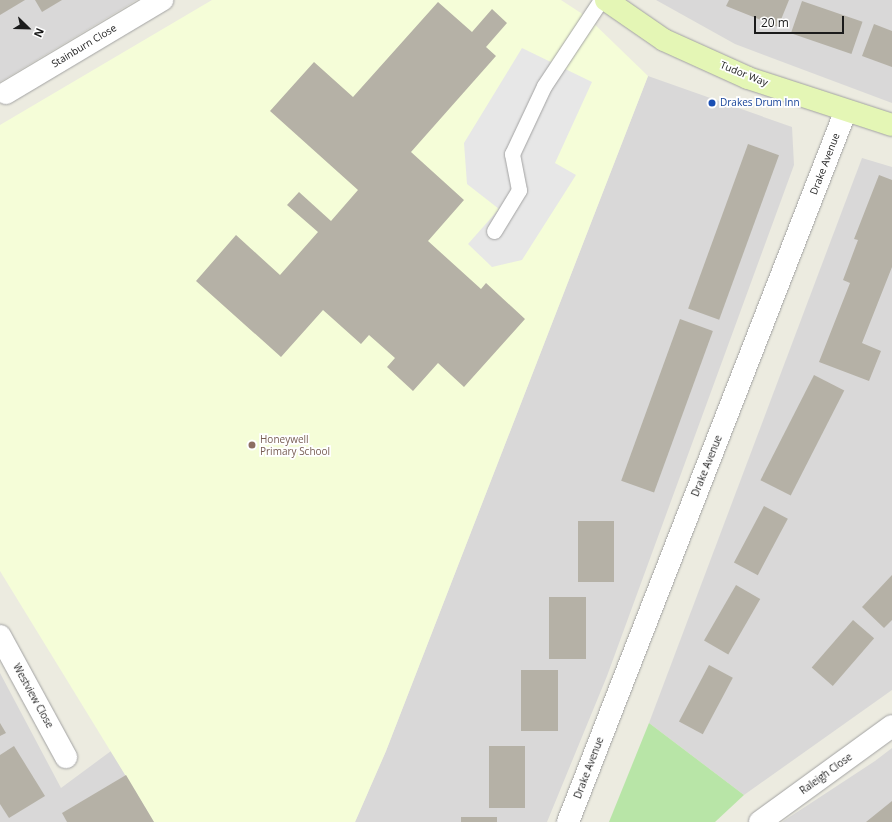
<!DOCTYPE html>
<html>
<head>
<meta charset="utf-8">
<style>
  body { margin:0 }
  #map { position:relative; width:892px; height:822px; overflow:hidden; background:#ecebe0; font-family:"Open Sans",sans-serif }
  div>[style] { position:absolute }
  .residential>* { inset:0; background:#d9d8d8 }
  .education>* { inset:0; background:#f5fdd8 }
  .grass>* { inset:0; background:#b8e5a7 }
  .parking>* { inset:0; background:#e7e7e7 }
  .building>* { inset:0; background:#b5b1a6; transform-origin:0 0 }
  .roads { filter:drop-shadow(0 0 1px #a2a2a2) drop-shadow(0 0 1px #a2a2a2) }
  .lane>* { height:15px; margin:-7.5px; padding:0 7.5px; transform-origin:7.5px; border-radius:7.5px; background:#fff }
  .street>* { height:22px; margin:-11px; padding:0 11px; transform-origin:11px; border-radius:11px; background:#fff }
  .secondary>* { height:22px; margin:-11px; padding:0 11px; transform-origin:11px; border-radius:11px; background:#e4f6b5 }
  .dots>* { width:11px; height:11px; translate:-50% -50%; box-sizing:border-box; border:2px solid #fff; border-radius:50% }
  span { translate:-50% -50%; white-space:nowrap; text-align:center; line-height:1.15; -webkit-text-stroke:3.5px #fff; paint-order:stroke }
  .street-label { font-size:10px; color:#1b1b1b }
  .transit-label { font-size:10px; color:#164399 }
  .left { translate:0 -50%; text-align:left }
  .education-label { font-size:10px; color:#785e54 }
  .north { position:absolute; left:8px; top:8px; width:40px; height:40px; -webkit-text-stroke:3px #fff; paint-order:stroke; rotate:113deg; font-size:11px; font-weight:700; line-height:16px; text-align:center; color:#1b1b1b }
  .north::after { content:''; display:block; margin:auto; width:14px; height:18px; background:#1b1b1b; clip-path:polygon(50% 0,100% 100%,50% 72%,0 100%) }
  .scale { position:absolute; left:754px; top:16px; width:90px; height:18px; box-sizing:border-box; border:2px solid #1b1b1b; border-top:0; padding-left:5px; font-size:12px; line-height:14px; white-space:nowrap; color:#1b1b1b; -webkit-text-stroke:3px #fff; paint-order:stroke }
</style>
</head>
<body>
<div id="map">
  <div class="residential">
    <i style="clip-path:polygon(0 0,137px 0,0 82px)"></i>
    <i style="clip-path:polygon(656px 0,892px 0,892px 103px,735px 44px)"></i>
    <i style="clip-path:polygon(648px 76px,792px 127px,794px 165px,607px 676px,547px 822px,355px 822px,386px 751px)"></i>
    <i style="clip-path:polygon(862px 158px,892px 167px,892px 690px,744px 795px,649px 723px)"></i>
    <i style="clip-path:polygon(0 673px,61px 788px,111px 751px,154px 822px,0 822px)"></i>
    <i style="clip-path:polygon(892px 748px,892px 822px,782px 822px,875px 761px)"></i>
  </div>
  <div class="education">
    <i style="clip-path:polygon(212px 0,561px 0,587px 17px,648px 76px,386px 751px,355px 822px,154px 822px,0 571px,0 125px)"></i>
  </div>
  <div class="grass">
    <i style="clip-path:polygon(649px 723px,744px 795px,715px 822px,609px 822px)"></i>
  </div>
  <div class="parking">
    <i style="clip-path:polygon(522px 48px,592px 82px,555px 163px,576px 175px,522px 260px,492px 267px,468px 244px,499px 209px,467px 184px,464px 143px)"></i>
  </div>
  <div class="building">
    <i style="clip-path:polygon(0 0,25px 0,0 15px)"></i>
    <i style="clip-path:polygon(35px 0,62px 0,42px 12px)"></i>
    <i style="clip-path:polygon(729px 0,789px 0,778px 27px,726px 6px)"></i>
    <i style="left:802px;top:1px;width:64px;height:34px;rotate:19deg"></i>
    <i style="clip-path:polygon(438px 2px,472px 32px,492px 9px,507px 23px,486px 47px,496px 56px,411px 152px,464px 200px,428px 241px,481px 289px,486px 283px,525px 319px,464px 387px,438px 363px,413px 391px,387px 367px,395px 358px,369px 335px,361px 344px,323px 310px,281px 357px,196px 281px,236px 235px,280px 275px,318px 232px,287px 205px,299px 192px,331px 221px,358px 190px,270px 111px,314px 62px,353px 97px)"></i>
    <i style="clip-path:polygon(874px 24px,892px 31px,892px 67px,862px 56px)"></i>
    <i style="left:748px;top:144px;width:33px;height:175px;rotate:20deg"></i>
    <i style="clip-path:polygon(879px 175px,892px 180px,892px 267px,862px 343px,881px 351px,869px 381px,819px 362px,850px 283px,843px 280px,858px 240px,854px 239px)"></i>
    <i style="left:680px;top:319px;width:35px;height:172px;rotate:20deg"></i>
    <i style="left:814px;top:375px;width:34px;height:118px;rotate:27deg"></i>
    <i style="left:764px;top:506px;width:27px;height:64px;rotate:28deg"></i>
    <i style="left:578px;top:521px;width:36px;height:61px"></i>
    <i style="clip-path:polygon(892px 575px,892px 620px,884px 628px,862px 607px)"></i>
    <i style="left:736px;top:585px;width:28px;height:64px;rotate:30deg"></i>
    <i style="left:586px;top:597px;width:62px;height:37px;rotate:90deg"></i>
    <i style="left:853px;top:620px;width:28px;height:63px;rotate:41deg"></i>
    <i style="left:709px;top:665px;width:27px;height:64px;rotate:28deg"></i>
    <i style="left:521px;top:670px;width:37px;height:61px"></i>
    <i style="clip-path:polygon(0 723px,6px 733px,0 736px)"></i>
    <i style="clip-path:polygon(14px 746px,45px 796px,9px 818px,0 804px,0 755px)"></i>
    <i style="left:489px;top:746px;width:36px;height:62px"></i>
    <i style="clip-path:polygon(126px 775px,154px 822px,67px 822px,62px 813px)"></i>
    <i style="clip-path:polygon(892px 801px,892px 822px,866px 822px)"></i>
    <i style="left:461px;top:817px;width:36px;height:5px"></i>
  </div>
  <div class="roads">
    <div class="lane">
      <i style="left:494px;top:231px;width:48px;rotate:-58.6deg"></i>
      <i style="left:519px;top:190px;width:37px;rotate:-101deg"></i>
      <i style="left:512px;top:154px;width:75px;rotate:-64.8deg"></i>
      <i style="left:544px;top:86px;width:103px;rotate:-56.5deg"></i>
    </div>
    <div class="street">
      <i style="left:6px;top:93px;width:182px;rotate:-30.8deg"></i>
      <i style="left:0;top:636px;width:138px;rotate:61.4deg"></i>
      <i style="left:568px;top:822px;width:764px;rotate:-68.67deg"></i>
      <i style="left:760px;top:822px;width:163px;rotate:-36deg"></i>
    </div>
    <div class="secondary">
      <i style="left:606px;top:0;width:70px;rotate:34.6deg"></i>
      <i style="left:664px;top:40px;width:92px;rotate:24.3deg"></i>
      <i style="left:748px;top:78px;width:151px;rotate:18.1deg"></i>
    </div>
  </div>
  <div class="dots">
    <i style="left:712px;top:103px;background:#1a4fb4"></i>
    <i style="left:252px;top:445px;background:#8d6e63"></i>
  </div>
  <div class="street-label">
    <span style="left:84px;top:46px;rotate:-31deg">Stainburn Close</span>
    <span style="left:744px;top:74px;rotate:22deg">Tudor Way</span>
    <span style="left:825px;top:164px;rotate:-69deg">Drake Avenue</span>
    <span style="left:707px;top:466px;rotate:-68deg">Drake Avenue</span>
    <span style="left:33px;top:696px;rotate:61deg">Westview Close</span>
    <span style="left:589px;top:768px;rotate:-69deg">Drake Avenue</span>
    <span style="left:826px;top:774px;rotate:-36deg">Raleigh Close</span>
  </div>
  <div class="transit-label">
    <span class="left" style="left:720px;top:103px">Drakes Drum Inn</span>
  </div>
  <div class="education-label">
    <span class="left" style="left:260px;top:445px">Honeywell<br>Primary School</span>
  </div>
  <div class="north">N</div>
  <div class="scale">20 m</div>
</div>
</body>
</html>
